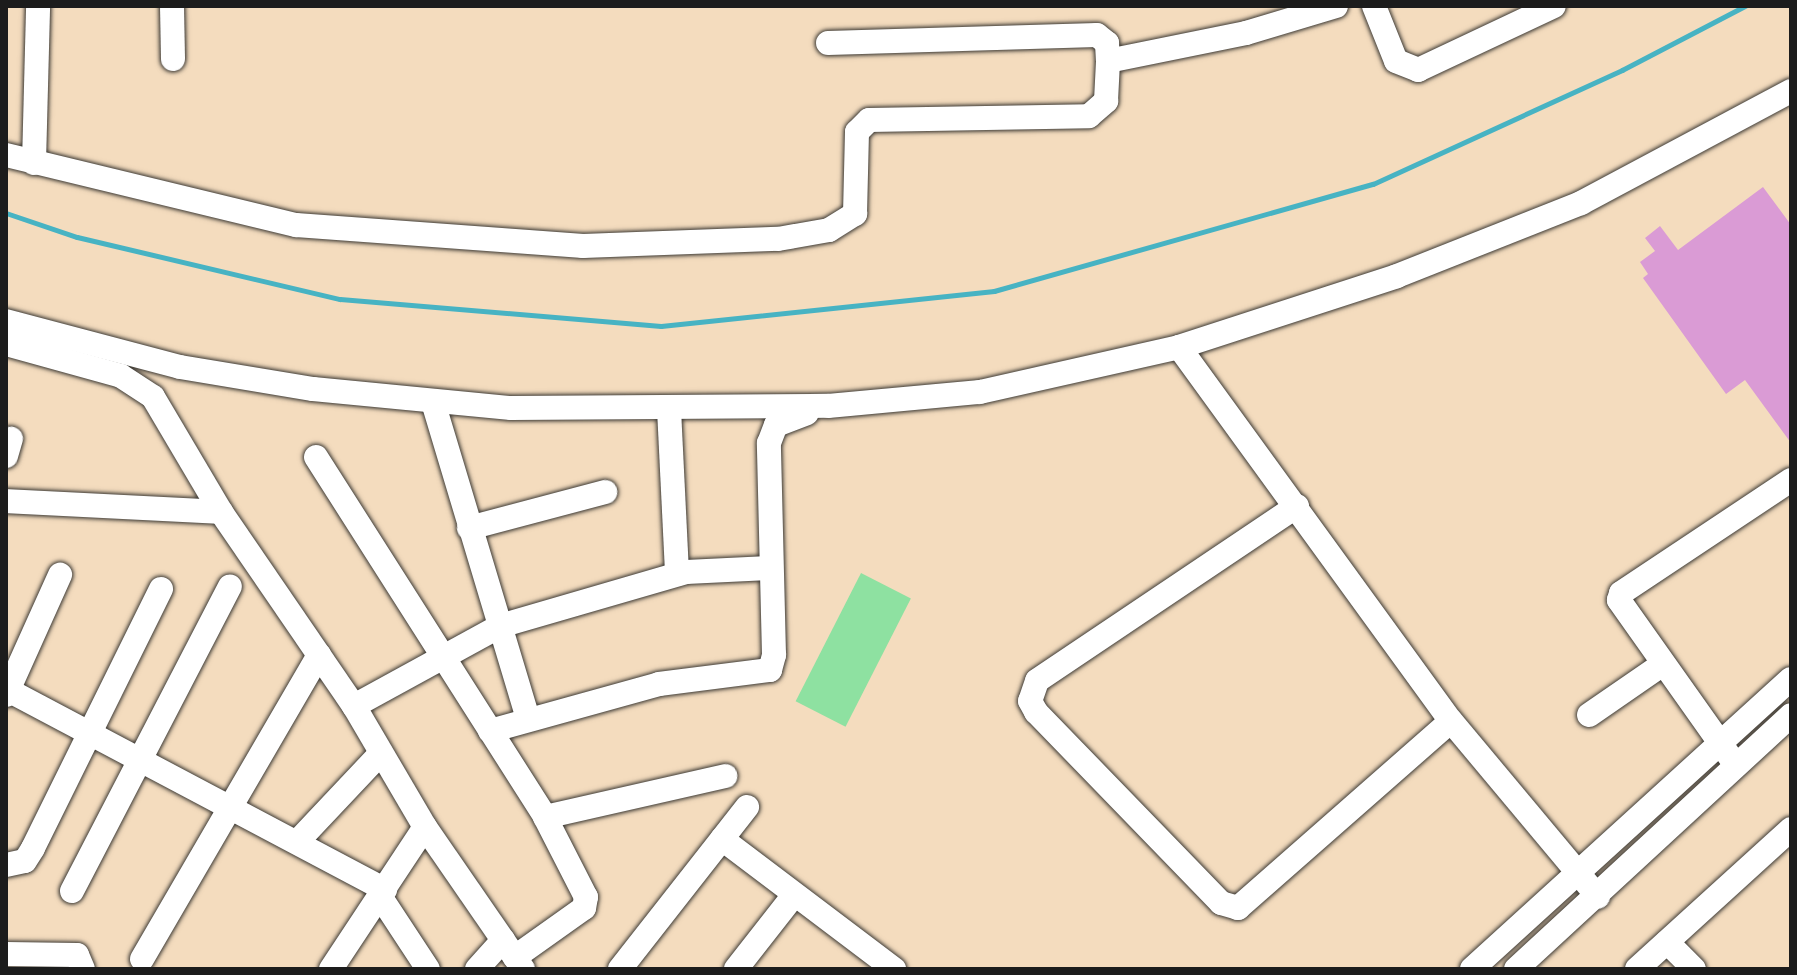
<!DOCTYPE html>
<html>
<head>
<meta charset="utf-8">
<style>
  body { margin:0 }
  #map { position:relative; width:1797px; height:975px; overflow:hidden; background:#f4dcbe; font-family:"IM FELL DW Pica",serif }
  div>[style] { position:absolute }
  .green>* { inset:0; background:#8ee1a1; transform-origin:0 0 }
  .stream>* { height:5px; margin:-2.5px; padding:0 2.5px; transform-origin:2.5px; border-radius:2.5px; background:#47b3c3 }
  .building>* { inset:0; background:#da9bd5 }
  .roads { filter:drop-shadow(0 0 2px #3c3934) drop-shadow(0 0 2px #3c3934) }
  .minor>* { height:24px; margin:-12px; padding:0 12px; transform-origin:12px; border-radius:12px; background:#fff }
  span { translate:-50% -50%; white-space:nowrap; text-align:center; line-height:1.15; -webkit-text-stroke:6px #fbf7ec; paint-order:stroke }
  .frame { position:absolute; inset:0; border:8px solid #1c1c1c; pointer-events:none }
</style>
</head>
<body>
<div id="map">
  <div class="green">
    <i style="left:861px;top:573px;width:56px;height:144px;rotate:27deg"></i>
  </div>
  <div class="stream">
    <i style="left:6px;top:213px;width:75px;rotate:18.7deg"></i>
    <i style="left:77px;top:237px;width:270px;rotate:13.3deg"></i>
    <i style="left:340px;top:299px;width:322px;rotate:4.8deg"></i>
    <i style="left:661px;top:326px;width:335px;rotate:-6deg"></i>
    <i style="left:994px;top:291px;width:394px;rotate:-15.8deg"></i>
    <i style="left:1373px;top:184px;width:274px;rotate:-24.6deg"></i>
    <i style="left:1622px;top:70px;width:139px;rotate:-27.5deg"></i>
  </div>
  <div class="building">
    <i style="clip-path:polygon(1763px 187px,1791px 225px,1791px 443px,1745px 380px,1726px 394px,1643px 278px,1648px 274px,1640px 262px,1655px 251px,1645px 238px,1660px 226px,1678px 250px)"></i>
  </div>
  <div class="roads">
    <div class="minor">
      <i style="left:172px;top:6px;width:53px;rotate:88.9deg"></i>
      <i style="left:1374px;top:6px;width:59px;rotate:68.2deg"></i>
      <i style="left:1396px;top:61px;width:24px;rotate:22deg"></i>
      <i style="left:1418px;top:70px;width:150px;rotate:-25.2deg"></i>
      <i style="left:828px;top:43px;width:269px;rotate:-1.7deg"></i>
      <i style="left:1097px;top:35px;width:13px;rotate:39deg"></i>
      <i style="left:1107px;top:43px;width:18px;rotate:87deg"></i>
      <i style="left:6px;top:155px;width:298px;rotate:13.6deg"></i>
      <i style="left:296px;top:225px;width:288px;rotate:4.2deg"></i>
      <i style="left:583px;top:246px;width:195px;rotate:-2.1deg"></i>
      <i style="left:778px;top:239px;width:52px;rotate:-10deg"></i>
      <i style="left:829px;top:230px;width:31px;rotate:-32deg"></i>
      <i style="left:855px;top:214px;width:82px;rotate:-88.6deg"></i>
      <i style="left:857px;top:132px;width:17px;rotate:-45deg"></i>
      <i style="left:869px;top:120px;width:220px;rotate:-1deg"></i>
      <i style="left:1089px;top:116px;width:23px;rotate:-41deg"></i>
      <i style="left:1106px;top:101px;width:40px;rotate:-87.1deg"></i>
      <i style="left:1108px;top:61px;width:141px;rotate:-11.5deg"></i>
      <i style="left:1246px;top:33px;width:94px;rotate:-16.7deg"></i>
      <i style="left:34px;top:163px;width:157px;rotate:-88.5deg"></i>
      <i style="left:6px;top:321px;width:180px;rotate:14.8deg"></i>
      <i style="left:180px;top:367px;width:135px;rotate:9.4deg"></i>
      <i style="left:313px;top:389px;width:199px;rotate:5.5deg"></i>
      <i style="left:511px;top:408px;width:317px;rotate:-0.4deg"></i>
      <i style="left:828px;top:406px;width:153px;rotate:-5.3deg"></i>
      <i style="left:980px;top:392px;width:204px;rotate:-12.7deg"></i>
      <i style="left:1179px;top:347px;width:229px;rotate:-18deg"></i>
      <i style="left:1397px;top:276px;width:198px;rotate:-21.6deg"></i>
      <i style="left:1581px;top:203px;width:238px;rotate:-28.1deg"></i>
      <i style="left:6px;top:344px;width:119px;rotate:15.5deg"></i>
      <i style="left:121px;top:376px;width:38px;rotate:33deg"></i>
      <i style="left:153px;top:397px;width:134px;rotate:59.4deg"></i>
      <i style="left:221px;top:512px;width:235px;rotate:55.6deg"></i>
      <i style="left:354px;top:706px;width:140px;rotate:59.6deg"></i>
      <i style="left:425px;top:827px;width:173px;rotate:55.4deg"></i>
      <i style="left:1179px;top:347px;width:462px;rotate:54deg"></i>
      <i style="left:1451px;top:721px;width:229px;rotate:50.1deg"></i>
      <i style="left:433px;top:402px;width:331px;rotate:73.3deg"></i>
      <i style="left:669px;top:409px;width:165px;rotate:87.2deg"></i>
      <i style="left:6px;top:456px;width:18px;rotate:-74deg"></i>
      <i style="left:316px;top:457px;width:427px;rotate:57.5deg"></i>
      <i style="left:545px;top:817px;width:90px;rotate:62.9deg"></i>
      <i style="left:586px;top:897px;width:11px;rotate:100deg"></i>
      <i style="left:584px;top:908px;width:85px;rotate:144.6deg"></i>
      <i style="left:6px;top:501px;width:215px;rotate:2.9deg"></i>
      <i style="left:1297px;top:506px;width:313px;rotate:146.1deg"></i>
      <i style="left:1037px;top:681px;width:21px;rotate:109deg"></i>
      <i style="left:1030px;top:701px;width:13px;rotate:61deg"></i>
      <i style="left:1036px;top:712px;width:266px;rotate:45.9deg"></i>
      <i style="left:1221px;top:903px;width:18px;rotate:16deg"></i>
      <i style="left:1238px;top:908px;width:283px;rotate:-41.3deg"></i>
      <i style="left:469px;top:528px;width:141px;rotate:-14.8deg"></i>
      <i style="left:6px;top:689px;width:429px;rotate:27.9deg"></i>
      <i style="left:6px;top:695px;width:132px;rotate:-65.8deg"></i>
      <i style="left:354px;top:706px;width:166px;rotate:-28.7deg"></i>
      <i style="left:500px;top:626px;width:194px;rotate:-16.2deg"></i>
      <i style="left:686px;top:572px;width:83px;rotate:-2.8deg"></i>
      <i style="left:1589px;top:715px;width:90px;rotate:-34.6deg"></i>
      <i style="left:490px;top:731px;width:175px;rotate:-15.5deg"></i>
      <i style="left:659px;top:684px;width:112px;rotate:-7.2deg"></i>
      <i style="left:770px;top:670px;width:16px;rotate:-75deg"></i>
      <i style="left:774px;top:655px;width:212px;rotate:-91.4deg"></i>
      <i style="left:769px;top:443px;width:19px;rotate:-69deg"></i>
      <i style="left:776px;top:425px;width:33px;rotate:-21deg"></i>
      <i style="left:1735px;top:764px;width:201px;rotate:-125.3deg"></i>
      <i style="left:1619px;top:600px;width:7px;rotate:-74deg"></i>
      <i style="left:1621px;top:593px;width:204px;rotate:-33.6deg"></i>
      <i style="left:545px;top:817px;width:185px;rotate:-12.8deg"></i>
      <i style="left:722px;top:839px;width:216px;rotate:37.1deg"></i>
      <i style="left:298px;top:841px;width:121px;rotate:-46.7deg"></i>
      <i style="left:6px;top:865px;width:19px;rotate:-12deg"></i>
      <i style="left:25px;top:861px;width:15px;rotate:-58deg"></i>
      <i style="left:33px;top:848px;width:289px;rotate:-63.7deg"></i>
      <i style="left:72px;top:891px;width:343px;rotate:-62.6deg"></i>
      <i style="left:380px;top:896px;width:87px;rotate:56.7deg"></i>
      <i style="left:1667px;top:942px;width:38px;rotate:45deg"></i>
      <i style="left:6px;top:954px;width:71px;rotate:0.8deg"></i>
      <i style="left:77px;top:955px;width:15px;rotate:67deg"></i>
      <i style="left:142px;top:959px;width:352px;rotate:-59.8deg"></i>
      <i style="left:331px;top:969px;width:170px;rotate:-56.5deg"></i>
      <i style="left:477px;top:969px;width:39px;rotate:-48deg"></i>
      <i style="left:620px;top:969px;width:206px;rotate:-51.9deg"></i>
      <i style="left:736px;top:969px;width:94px;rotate:-51.9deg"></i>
      <i style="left:1472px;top:969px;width:431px;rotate:-42.3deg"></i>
      <i style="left:1516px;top:969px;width:374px;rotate:-42.7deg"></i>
      <i style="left:1637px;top:969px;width:208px;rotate:-42.3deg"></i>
    </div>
  </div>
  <div class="frame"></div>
</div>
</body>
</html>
